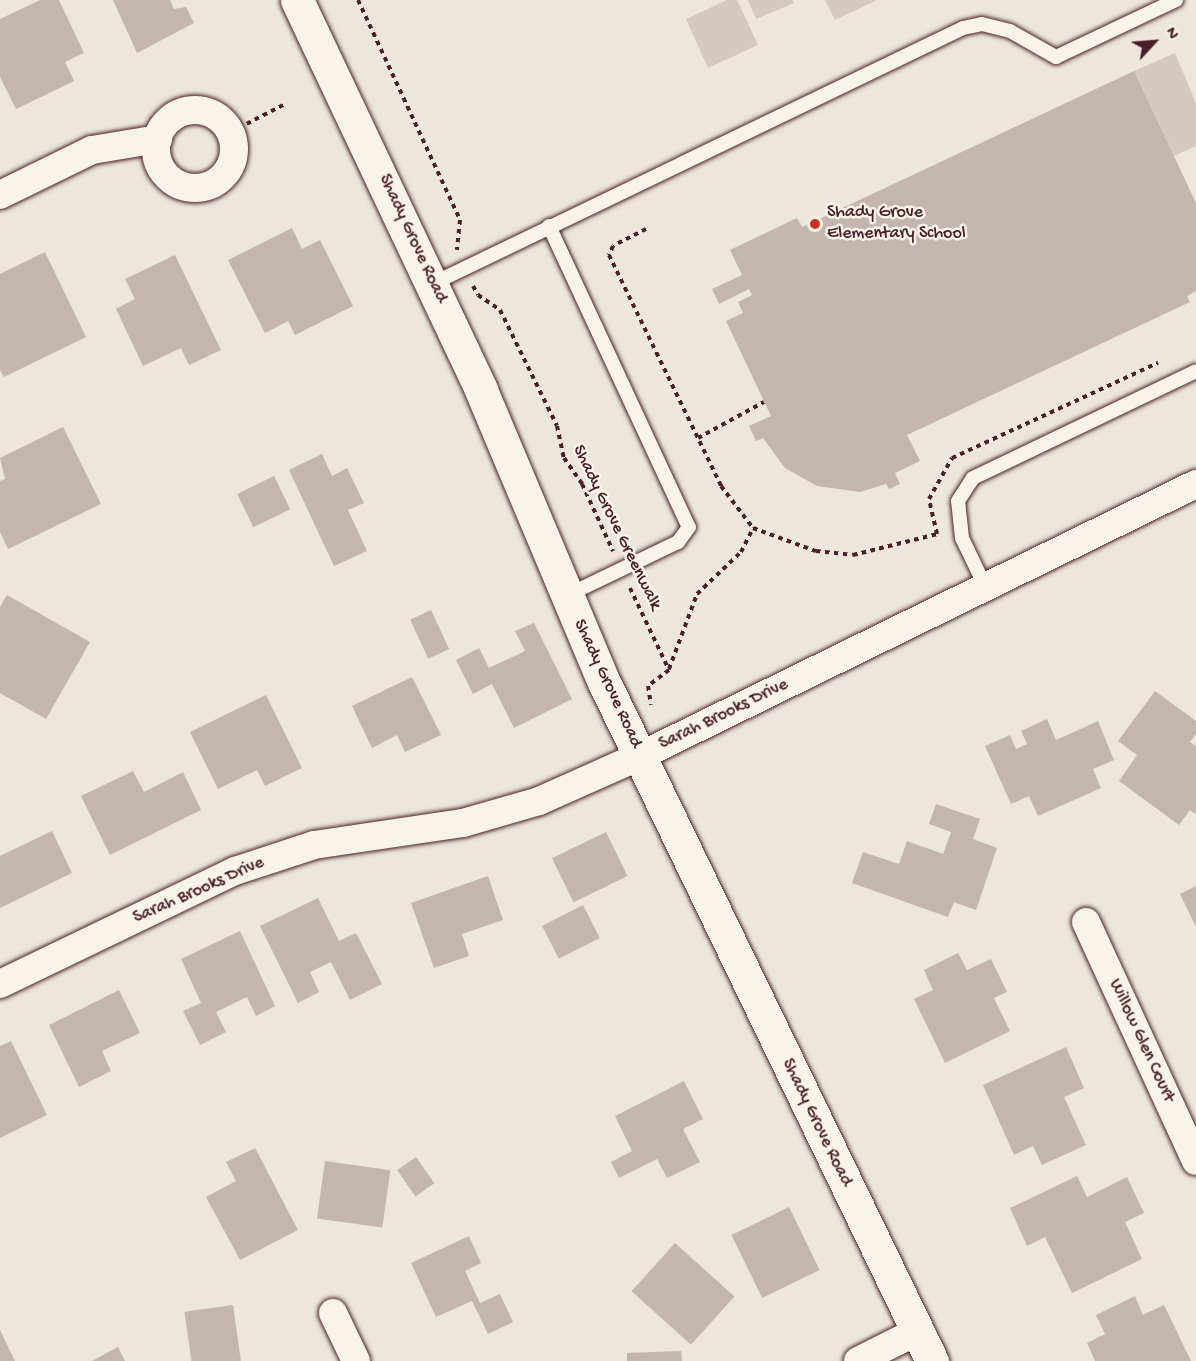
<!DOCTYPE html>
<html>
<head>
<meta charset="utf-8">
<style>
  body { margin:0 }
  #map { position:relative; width:1196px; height:1361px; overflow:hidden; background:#ece6dd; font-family:"Gochi Hand",sans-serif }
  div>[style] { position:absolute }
  .green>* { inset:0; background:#d5c9c2 }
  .building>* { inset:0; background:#c4b5b0; transform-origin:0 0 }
  .path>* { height:4px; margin-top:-2px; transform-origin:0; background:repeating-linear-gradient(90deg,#4a1f2b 0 4.5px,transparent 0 9px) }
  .roads { filter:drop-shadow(0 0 2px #4a1f2b) drop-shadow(0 0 2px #4a1f2b) }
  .service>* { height:14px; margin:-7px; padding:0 7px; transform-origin:7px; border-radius:7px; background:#f7f3e8 }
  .minor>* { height:28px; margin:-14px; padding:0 14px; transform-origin:14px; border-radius:14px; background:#f7f3e8 }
  .minor>.ring { margin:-14px; padding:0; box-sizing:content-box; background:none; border:28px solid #f7f3e8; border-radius:50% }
  .secondary>* { height:33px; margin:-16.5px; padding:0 16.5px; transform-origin:16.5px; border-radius:16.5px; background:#f7f3e8 }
  .dots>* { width:16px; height:16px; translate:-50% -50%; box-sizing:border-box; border:3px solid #f7f3e8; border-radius:50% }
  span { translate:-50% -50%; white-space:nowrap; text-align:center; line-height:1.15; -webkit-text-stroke:5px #f7f3e8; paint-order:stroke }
  .poi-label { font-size:18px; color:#4a1f2b }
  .left { translate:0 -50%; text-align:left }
  .street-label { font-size:18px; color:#4a1f2b }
  .north { position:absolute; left:1124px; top:12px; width:60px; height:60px; -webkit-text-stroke:4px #f7f3e8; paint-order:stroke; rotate:64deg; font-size:16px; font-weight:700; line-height:24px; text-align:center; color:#4a1f2b }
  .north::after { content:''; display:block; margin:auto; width:21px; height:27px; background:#4a1f2b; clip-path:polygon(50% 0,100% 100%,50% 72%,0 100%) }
</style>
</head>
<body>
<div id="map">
  <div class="green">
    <i style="clip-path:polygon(727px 0,737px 0,758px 45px,708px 68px,686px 19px)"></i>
    <i style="clip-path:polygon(748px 0,792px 0,794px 3px,756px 19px)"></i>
    <i style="clip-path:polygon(825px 0,877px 0,835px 20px)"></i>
    <i style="clip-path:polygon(1175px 53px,1196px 103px,1196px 146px,1174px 156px,1134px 71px)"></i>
  </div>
  <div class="building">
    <i style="clip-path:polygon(40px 0,59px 0,84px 53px,65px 62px,74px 81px,16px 109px,0 77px,0 19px)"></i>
    <i style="clip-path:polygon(113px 0,170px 0,174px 9px,186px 7px,194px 23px,137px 53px)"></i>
    <i style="clip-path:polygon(1134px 71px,1196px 203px,1196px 291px,1187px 296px,1190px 302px,907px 435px,920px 461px,895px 473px,900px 484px,889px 489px,886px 484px,860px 492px,817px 486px,785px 468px,763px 438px,756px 441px,749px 426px,771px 416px,726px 321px,743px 313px,738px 302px,752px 295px,749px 289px,719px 304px,712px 289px,742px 275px,730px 250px,797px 218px,802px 227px)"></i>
    <i style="clip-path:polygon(292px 228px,302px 249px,320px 240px,353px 306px,295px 335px,288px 321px,265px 333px,228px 260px)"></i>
    <i style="clip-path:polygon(45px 252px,86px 337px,4px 377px,0 370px,0 274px)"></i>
    <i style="clip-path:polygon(175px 255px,221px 350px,189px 365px,181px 348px,143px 366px,116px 309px,135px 299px,125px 279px)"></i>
    <i style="clip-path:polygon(63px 427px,101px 504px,8px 549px,0 532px,0 481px,5px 479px,0 458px)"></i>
    <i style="clip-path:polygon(322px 454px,332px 476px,347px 468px,364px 503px,348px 510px,367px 551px,334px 566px,289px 470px)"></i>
    <i style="left:274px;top:476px;width:37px;height:41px;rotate:64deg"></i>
    <i style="clip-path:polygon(7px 595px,90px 642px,46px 719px,0 693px,0 607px)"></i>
    <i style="left:431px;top:610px;width:43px;height:23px;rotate:65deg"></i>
    <i style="clip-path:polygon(534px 623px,572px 699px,514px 728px,492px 684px,473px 694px,456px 660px,479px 648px,489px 668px,525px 651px,515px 631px)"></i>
    <i style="clip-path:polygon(412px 677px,441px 735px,405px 752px,397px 735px,372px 748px,352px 706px)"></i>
    <i style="clip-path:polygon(1155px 691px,1196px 721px,1196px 734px,1190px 742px,1196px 746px,1196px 814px,1190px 810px,1179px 825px,1119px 781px,1137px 755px,1118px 741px)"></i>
    <i style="clip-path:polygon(266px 695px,302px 768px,265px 786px,257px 770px,218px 789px,190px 732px)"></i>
    <i style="clip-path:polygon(1047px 719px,1056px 740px,1098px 721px,1114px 760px,1093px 769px,1101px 788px,1038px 816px,1029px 796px,1011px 804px,985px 746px,1010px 735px,1016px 749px,1027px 744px,1021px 731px)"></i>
    <i style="clip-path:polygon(133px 771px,144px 792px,183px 772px,201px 810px,110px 855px,81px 796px)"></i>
    <i style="clip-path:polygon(936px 804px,980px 819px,973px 839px,997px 848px,976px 910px,954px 902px,948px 917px,852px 883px,863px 852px,899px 864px,907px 841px,943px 854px,951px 832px,929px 824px)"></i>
    <i style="clip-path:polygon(52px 831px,72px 873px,0 908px,0 856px)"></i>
    <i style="left:606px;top:832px;width:49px;height:60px;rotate:64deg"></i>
    <i style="clip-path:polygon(488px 876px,503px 920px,462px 934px,469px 956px,434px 968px,411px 903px)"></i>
    <i style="clip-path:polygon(1196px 886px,1196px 927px,1180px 894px)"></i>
    <i style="clip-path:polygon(318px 898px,339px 941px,356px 933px,382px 984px,350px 1000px,331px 962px,310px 972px,319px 992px,298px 1003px,260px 926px)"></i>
    <i style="left:583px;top:905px;width:37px;height:46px;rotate:63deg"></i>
    <i style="clip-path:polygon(240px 931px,275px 1006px,256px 1016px,247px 997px,216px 1012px,226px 1032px,200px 1045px,183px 1011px,201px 1003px,181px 959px)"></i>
    <i style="clip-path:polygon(958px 953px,967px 970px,991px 959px,1007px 992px,994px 998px,1010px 1031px,945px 1063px,914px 999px,933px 990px,924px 970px)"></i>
    <i style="clip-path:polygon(119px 990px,140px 1033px,102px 1051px,111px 1071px,79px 1087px,49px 1025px)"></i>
    <i style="clip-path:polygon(11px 1041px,47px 1115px,0 1138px,0 1046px)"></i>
    <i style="clip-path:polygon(1066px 1047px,1084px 1088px,1064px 1097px,1086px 1145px,1042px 1165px,1033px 1146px,1014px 1155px,983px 1085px)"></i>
    <i style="clip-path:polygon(684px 1081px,703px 1119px,683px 1129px,700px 1162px,667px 1178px,657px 1159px,619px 1178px,611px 1162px,632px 1151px,615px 1116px)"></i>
    <i style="clip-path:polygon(255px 1148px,298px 1230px,240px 1260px,206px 1197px,236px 1181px,226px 1162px)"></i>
    <i style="left:416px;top:1157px;width:32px;height:23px;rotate:55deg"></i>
    <i style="left:325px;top:1161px;width:66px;height:58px;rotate:8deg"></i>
    <i style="clip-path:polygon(1077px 1176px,1087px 1197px,1127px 1177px,1144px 1213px,1125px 1222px,1142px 1259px,1072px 1293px,1045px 1237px,1027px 1246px,1010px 1208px)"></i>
    <i style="left:789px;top:1207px;width:70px;height:64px;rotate:64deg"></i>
    <i style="clip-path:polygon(469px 1236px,481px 1263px,465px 1271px,480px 1303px,500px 1294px,513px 1322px,488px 1334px,472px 1301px,436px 1317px,411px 1263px)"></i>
    <i style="left:675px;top:1243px;width:80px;height:65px;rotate:42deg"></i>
    <i style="clip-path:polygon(1135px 1296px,1143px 1315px,1164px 1305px,1191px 1361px,1095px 1361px,1087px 1343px,1105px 1334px,1096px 1315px)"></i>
    <i style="left:233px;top:1305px;width:57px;height:49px;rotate:82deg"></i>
    <i style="clip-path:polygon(0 1330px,15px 1361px,0 1361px)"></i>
    <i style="clip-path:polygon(118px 1347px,125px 1361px,92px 1361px)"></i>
    <i style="clip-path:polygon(681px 1351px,682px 1361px,627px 1361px,627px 1353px)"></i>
  </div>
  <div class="path">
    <i style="left:358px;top:0;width:242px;rotate:65.1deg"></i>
    <i style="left:460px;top:220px;width:30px;rotate:96deg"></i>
    <i style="left:231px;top:132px;width:61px;rotate:-27.4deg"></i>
    <i style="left:646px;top:229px;width:37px;rotate:153deg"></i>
    <i style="left:613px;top:246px;width:10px;rotate:114deg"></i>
    <i style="left:609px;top:255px;width:257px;rotate:64.1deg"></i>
    <i style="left:721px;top:486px;width:53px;rotate:52.7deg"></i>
    <i style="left:753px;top:528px;width:67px;rotate:20.1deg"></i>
    <i style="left:816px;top:551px;width:37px;rotate:6deg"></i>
    <i style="left:853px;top:555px;width:87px;rotate:-14deg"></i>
    <i style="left:937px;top:534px;width:36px;rotate:-103deg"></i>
    <i style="left:929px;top:499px;width:47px;rotate:-60.7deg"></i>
    <i style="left:952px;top:458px;width:227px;rotate:-24.8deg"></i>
    <i style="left:473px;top:286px;width:10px;rotate:61deg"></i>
    <i style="left:478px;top:295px;width:27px;rotate:34deg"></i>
    <i style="left:500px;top:310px;width:129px;rotate:63.8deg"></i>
    <i style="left:557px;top:426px;width:33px;rotate:78deg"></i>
    <i style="left:564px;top:458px;width:32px;rotate:55deg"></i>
    <i style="left:582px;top:484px;width:74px;rotate:65.2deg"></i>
    <i style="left:698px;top:438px;width:75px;rotate:-28.6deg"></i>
    <i style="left:630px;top:588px;width:91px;rotate:64.6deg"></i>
    <i style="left:669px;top:670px;width:26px;rotate:143deg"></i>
    <i style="left:648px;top:686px;width:19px;rotate:81deg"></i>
    <i style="left:669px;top:669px;width:80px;rotate:-69.5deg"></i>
    <i style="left:697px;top:594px;width:61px;rotate:-43.7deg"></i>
    <i style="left:741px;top:552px;width:27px;rotate:-63deg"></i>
  </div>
  <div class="roads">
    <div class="service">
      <i style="left:549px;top:226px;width:332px;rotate:65.1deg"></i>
      <i style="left:689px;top:527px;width:19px;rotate:126deg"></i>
      <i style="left:678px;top:542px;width:124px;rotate:154.3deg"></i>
      <i style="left:432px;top:284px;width:589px;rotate:-25.74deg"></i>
      <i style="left:963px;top:28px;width:19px;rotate:-12deg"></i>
      <i style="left:982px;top:24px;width:29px;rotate:14deg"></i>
      <i style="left:1010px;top:31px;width:53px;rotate:29.5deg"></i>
      <i style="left:1056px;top:57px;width:133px;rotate:-25.4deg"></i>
      <i style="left:985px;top:586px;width:53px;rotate:-115.6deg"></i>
      <i style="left:962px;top:538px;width:37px;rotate:-96deg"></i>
      <i style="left:958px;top:501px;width:27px;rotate:-57deg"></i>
      <i style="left:973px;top:478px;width:247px;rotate:-25.6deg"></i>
    </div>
    <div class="minor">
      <i class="ring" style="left:156px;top:110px;width:50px;height:50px"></i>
      <i style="left:0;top:195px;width:102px;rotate:-26.1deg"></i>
      <i style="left:92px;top:150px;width:67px;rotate:-9.5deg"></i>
      <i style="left:1086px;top:922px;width:263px;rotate:65.3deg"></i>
      <i style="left:0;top:984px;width:261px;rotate:-25.7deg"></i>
      <i style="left:235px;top:871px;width:83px;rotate:-18.2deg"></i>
      <i style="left:314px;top:845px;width:151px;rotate:-8.4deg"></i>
      <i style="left:463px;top:823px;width:79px;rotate:-16.1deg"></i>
      <i style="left:539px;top:801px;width:111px;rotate:-24deg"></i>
      <i style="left:640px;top:756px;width:619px;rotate:-26.07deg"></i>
      <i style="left:333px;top:1313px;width:53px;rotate:64.4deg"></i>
      <i style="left:858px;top:1361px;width:65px;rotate:-26.6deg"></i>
    </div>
    <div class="secondary">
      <i style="left:297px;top:0;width:431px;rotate:64.7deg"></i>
      <i style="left:481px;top:390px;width:312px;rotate:67.2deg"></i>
      <i style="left:602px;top:678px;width:759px;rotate:64.21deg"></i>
    </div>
  </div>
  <div class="dots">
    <i style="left:815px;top:224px;background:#c8321e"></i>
  </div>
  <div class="poi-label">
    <span class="left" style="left:827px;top:224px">Shady Grove<br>Elementary School</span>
  </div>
  <div class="street-label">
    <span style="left:412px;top:239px;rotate:65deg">Shady Grove Road</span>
    <span style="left:616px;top:528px;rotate:64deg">Shady Grove Greenwalk</span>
    <span style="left:607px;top:684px;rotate:65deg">Shady Grove Road</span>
    <span style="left:724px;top:715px;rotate:-26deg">Sarah Brooks Drive</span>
    <span style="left:199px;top:891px;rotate:-24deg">Sarah Brooks Drive</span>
    <span style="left:1141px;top:1041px;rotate:65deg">Willow Glen Court</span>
    <span style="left:816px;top:1123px;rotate:64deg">Shady Grove Road</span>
  </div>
  <div class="north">N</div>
</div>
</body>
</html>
